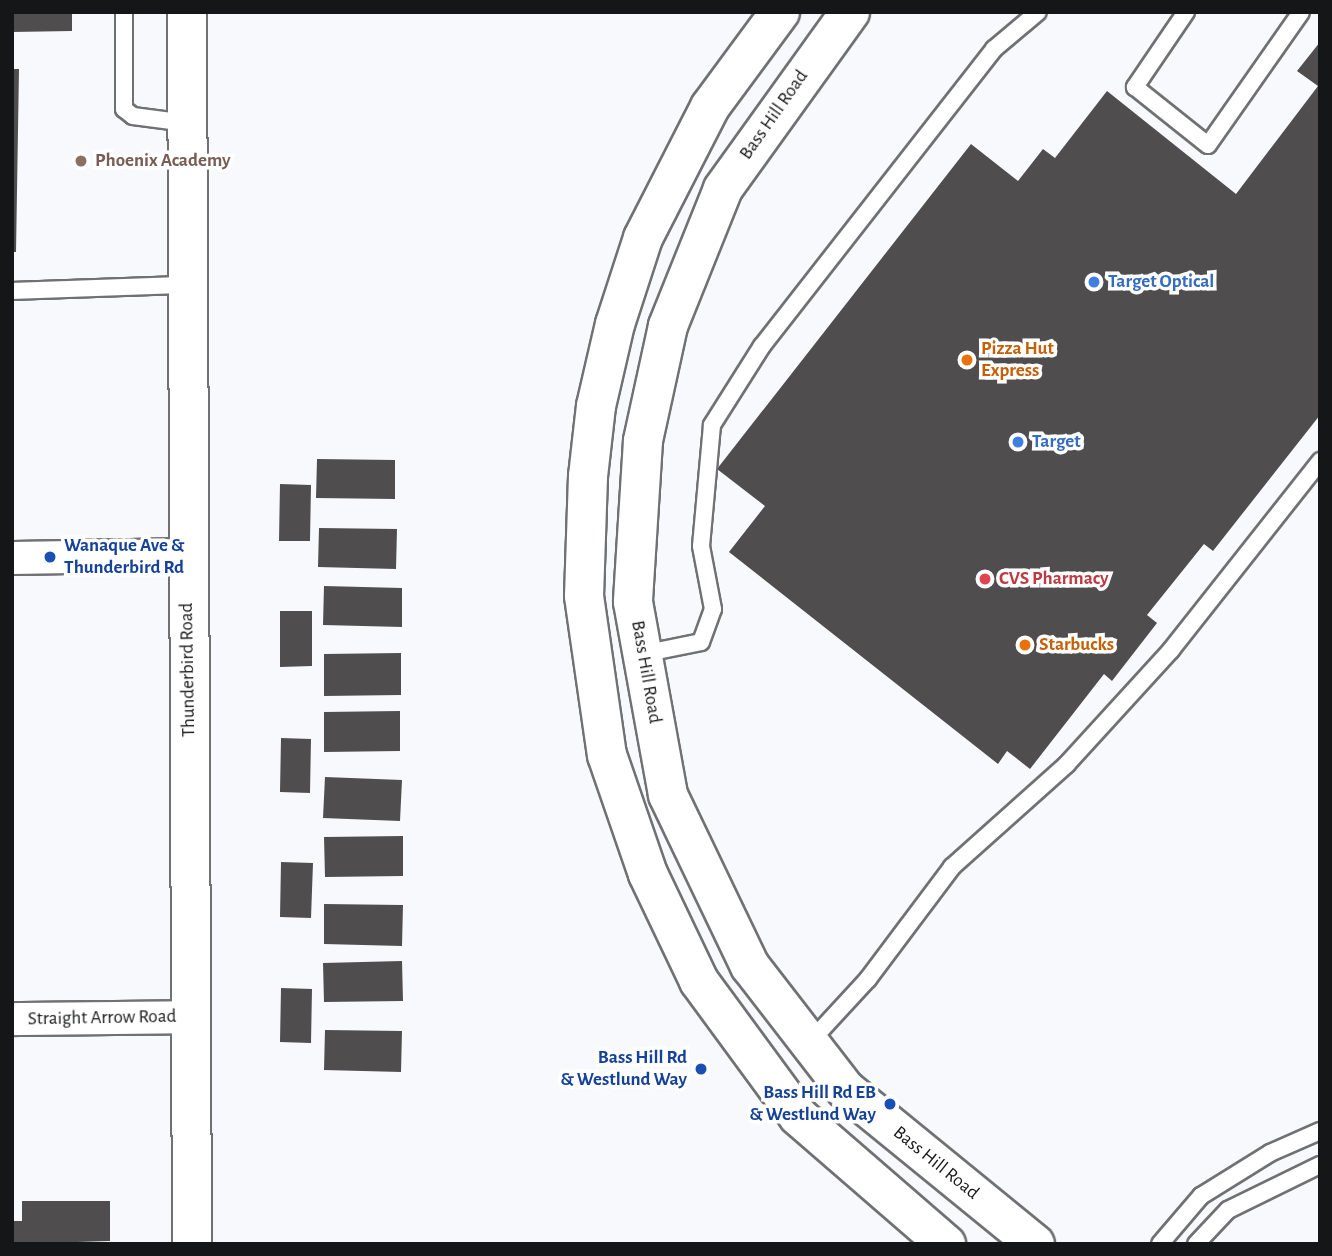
<!DOCTYPE html>
<html>
<head>
<meta charset="utf-8">
<style>
	body { margin:0 }
	#map { position:relative; width:1332px; height:1256px; overflow:hidden; background:#f8f9fd; font-family:"Alegreya Sans",sans-serif }
	div>[style] { position:absolute }
	[style*='--x'] { left:calc(var(--x)*1px); top:calc(var(--y)*1px); width:calc(var(--w)*1px); rotate:calc(var(--a)*1deg) }
	.building>* { inset:0; background:#504d4e }
	.roads { filter:drop-shadow(2px 0 #707173) drop-shadow(-2px 0 #707173) drop-shadow(0 2px #707173) drop-shadow(0 -2px #707173) }
	.service>* { height:16px; margin:-8px; padding:0 8px; transform-origin:8px; border-radius:8px; background:#fff }
	.minor>* { height:32px; margin:-16px; padding:0 16px; transform-origin:16px; border-radius:16px; background:#fff }
	.tertiary>* { height:38px; margin:-19px; padding:0 19px; transform-origin:19px; border-radius:19px; background:#fff }
	.secondary>* { height:38px; margin:-19px; padding:0 19px; transform-origin:19px; border-radius:19px; background:#fff }
	.dots>* { width:19px; height:19px; translate:-50% -50%; box-sizing:border-box; border:4px solid #fff; border-radius:50% }
	span { translate:-50% -50%; white-space:nowrap; text-align:center; line-height:1.15; -webkit-text-stroke:7px #fff; paint-order:stroke }
	.street-label { font-size:19px; color:#151617 }
	.education-label { font-size:19px; color:#785e54; font-weight:700 }
	.left { translate:0 -50%; text-align:left }
	.shop-label { font-size:19px; color:#366cbe; font-weight:700 }
	.food-label { font-size:19px; color:#c56008; font-weight:700 }
	.transit-label { font-size:19px; color:#164399; font-weight:700 }
	.right { translate:-100% -50%; text-align:right }
	.health-label { font-size:19px; color:#be3a42; font-weight:700 }
	.frame { position:absolute; inset:0; border:14px solid #151617; pointer-events:none }
</style>
</head>
<body>
<div id="map">
	<div class="building">
		<i style="clip-path:polygon(12px 12px,72px 12px,72px 31px,12px 32px)"></i>
		<i style="clip-path:polygon(1320px 42px,1320px 415px,1213px 551px,1204px 544px,1147px 615px,1157px 623px,1112px 681px,1104px 674px,1030px 769px,1007px 751px,998px 764px,729px 552px,765px 506px,717px 469px,971px 144px,1018px 181px,1043px 149px,1055px 158px,1107px 91px,1236px 194px,1318px 86px,1297px 71px)"></i>
		<i style="clip-path:polygon(12px 69px,19px 69px,16px 252px,12px 252px)"></i>
		<i style="clip-path:polygon(317px 459px,395px 460px,395px 499px,316px 498px)"></i>
		<i style="clip-path:polygon(280px 484px,311px 485px,310px 541px,279px 541px)"></i>
		<i style="clip-path:polygon(319px 528px,397px 529px,396px 569px,318px 567px)"></i>
		<i style="clip-path:polygon(324px 586px,402px 588px,402px 627px,323px 625px)"></i>
		<i style="clip-path:polygon(280px 611px,312px 611px,312px 666px,280px 667px)"></i>
		<i style="clip-path:polygon(401px 653px,401px 695px,324px 696px,324px 654px)"></i>
		<i style="clip-path:polygon(400px 711px,400px 751px,324px 752px,324px 712px)"></i>
		<i style="clip-path:polygon(281px 738px,311px 739px,310px 793px,280px 792px)"></i>
		<i style="clip-path:polygon(325px 777px,402px 780px,400px 821px,323px 818px)"></i>
		<i style="clip-path:polygon(403px 836px,403px 876px,325px 877px,324px 837px)"></i>
		<i style="clip-path:polygon(281px 862px,313px 863px,311px 918px,280px 917px)"></i>
		<i style="clip-path:polygon(324px 904px,403px 905px,402px 946px,324px 944px)"></i>
		<i style="clip-path:polygon(402px 961px,403px 1001px,324px 1002px,323px 963px)"></i>
		<i style="clip-path:polygon(281px 988px,312px 989px,311px 1043px,280px 1042px)"></i>
		<i style="clip-path:polygon(325px 1030px,402px 1031px,401px 1072px,324px 1070px)"></i>
		<i style="clip-path:polygon(22px 1201px,110px 1201px,110px 1241px,12px 1244px,12px 1221px,22px 1221px)"></i>
	</div>
	<div class="roads">
		<div class="service">
			<i style="--x:124;--y:12;--w:97;--a:90"></i>
			<i style="--x:124;--y:109;--w:11;--a:38"></i>
			<i style="--x:133;--y:116;--w:54;--a:7.4"></i>
			<i style="--x:1186;--y:12;--w:91;--a:124.2"></i>
			<i style="--x:1135;--y:87;--w:93;--a:38.5"></i>
			<i style="--x:1208;--y:145;--w:162;--a:-55"></i>
			<i style="--x:12;--y:291;--w:175;--a:-2"></i>
			<i style="--x:642;--y:654;--w:60;--a:-11.5"></i>
			<i style="--x:701;--y:642;--w:35;--a:-70"></i>
			<i style="--x:713;--y:609;--w:64;--a:-100.8"></i>
			<i style="--x:701;--y:546;--w:121;--a:-84.8"></i>
			<i style="--x:712;--y:425;--w:93;--a:-57.7"></i>
			<i style="--x:762;--y:346;--w:377;--a:-52"></i>
			<i style="--x:994;--y:49;--w:57;--a:-40.1"></i>
			<i style="--x:809;--y:1043;--w:87;--a:-47.3"></i>
			<i style="--x:868;--y:979;--w:140;--a:-53.1"></i>
			<i style="--x:952;--y:867;--w:154;--a:-41.8"></i>
			<i style="--x:1067;--y:764;--w:154;--a:-47.6"></i>
			<i style="--x:1171;--y:650;--w:241;--a:-51.7"></i>
			<i style="--x:1160;--y:1244;--w:63;--a:-49.5"></i>
			<i style="--x:1201;--y:1196;--w:81;--a:-31.9"></i>
			<i style="--x:1270;--y:1153;--w:55;--a:-23.7"></i>
			<i style="--x:1196;--y:1244;--w:47;--a:-46.7"></i>
			<i style="--x:1228;--y:1210;--w:102;--a:-26.1"></i>
		</div>
		<div class="minor">
			<i style="--x:12;--y:558;--w:175;--a:-1"></i>
			<i style="--x:12;--y:1019;--w:180;--a:-0.6"></i>
		</div>
		<div class="tertiary">
			<i style="--x:187;--y:12;--w:1232;--a:89.77"></i>
		</div>
		<div class="secondary">
			<i style="--x:780;--y:12;--w:118;--a:126.4"></i>
			<i style="--x:710;--y:107;--w:147;--a:117.1"></i>
			<i style="--x:643;--y:238;--w:90;--a:108"></i>
			<i style="--x:615;--y:324;--w:84;--a:103"></i>
			<i style="--x:596;--y:406;--w:70;--a:96.5"></i>
			<i style="--x:588;--y:476;--w:120;--a:91.9"></i>
			<i style="--x:584;--y:596;--w:161;--a:81.8"></i>
			<i style="--x:607;--y:755;--w:126;--a:71"></i>
			<i style="--x:648;--y:874;--w:119;--a:64.5"></i>
			<i style="--x:699;--y:981;--w:167;--a:53.7"></i>
			<i style="--x:798;--y:1116;--w:196;--a:40.9"></i>
			<i style="--x:850;--y:12;--w:218;--a:125.7"></i>
			<i style="--x:723;--y:189;--w:148;--a:111.9"></i>
			<i style="--x:668;--y:326;--w:118;--a:102.3"></i>
			<i style="--x:643;--y:441;--w:161;--a:93.6"></i>
			<i style="--x:633;--y:602;--w:196;--a:79.7"></i>
			<i style="--x:668;--y:795;--w:190;--a:64.4"></i>
			<i style="--x:750;--y:966;--w:155;--a:52.3"></i>
			<i style="--x:845;--y:1089;--w:245;--a:39.2"></i>
		</div>
	</div>
	<div class="dots">
		<i style="left:81px;top:161px;background:#8d6e63"></i>
		<i style="left:1094px;top:282px;background:#3f7fe0"></i>
		<i style="left:967px;top:360px;background:#e8710a"></i>
		<i style="left:1018px;top:442px;background:#3f7fe0"></i>
		<i style="left:50px;top:557px;background:#1a4fb4"></i>
		<i style="left:985px;top:579px;background:#e0444e"></i>
		<i style="left:1025px;top:645px;background:#e8710a"></i>
		<i style="left:701px;top:1069px;background:#1a4fb4"></i>
		<i style="left:890px;top:1104px;background:#1a4fb4"></i>
	</div>
	<div class="street-label">
		<span style="left:774px;top:115px;rotate:-55deg">Bass Hill Road</span>
		<span style="left:188px;top:670px;rotate:-91deg">Thunderbird Road</span>
		<span style="left:646px;top:672px;rotate:80deg">Bass Hill Road</span>
		<span style="left:102px;top:1018px;rotate:-1deg">Straight Arrow Road</span>
		<span style="left:936px;top:1163px;rotate:39deg">Bass Hill Road</span>
	</div>
	<div class="education-label">
		<span class="left" style="left:95px;top:161px">Phoenix Academy</span>
	</div>
	<div class="shop-label">
		<span class="left" style="left:1108px;top:282px">Target Optical</span>
		<span class="left" style="left:1032px;top:442px">Target</span>
	</div>
	<div class="food-label">
		<span class="left" style="left:981px;top:360px">Pizza Hut<br>Express</span>
		<span class="left" style="left:1039px;top:645px">Starbucks</span>
	</div>
	<div class="transit-label">
		<span class="left" style="left:64px;top:557px">Wanaque Ave &amp;<br>Thunderbird Rd</span>
		<span class="right" style="left:687px;top:1069px">Bass Hill Rd<br>&amp; Westlund Way</span>
		<span class="right" style="left:876px;top:1104px">Bass Hill Rd EB<br>&amp; Westlund Way</span>
	</div>
	<div class="health-label">
		<span class="left" style="left:999px;top:579px">CVS Pharmacy</span>
	</div>
	<div class="frame"></div>
</div>
</body>
</html>
